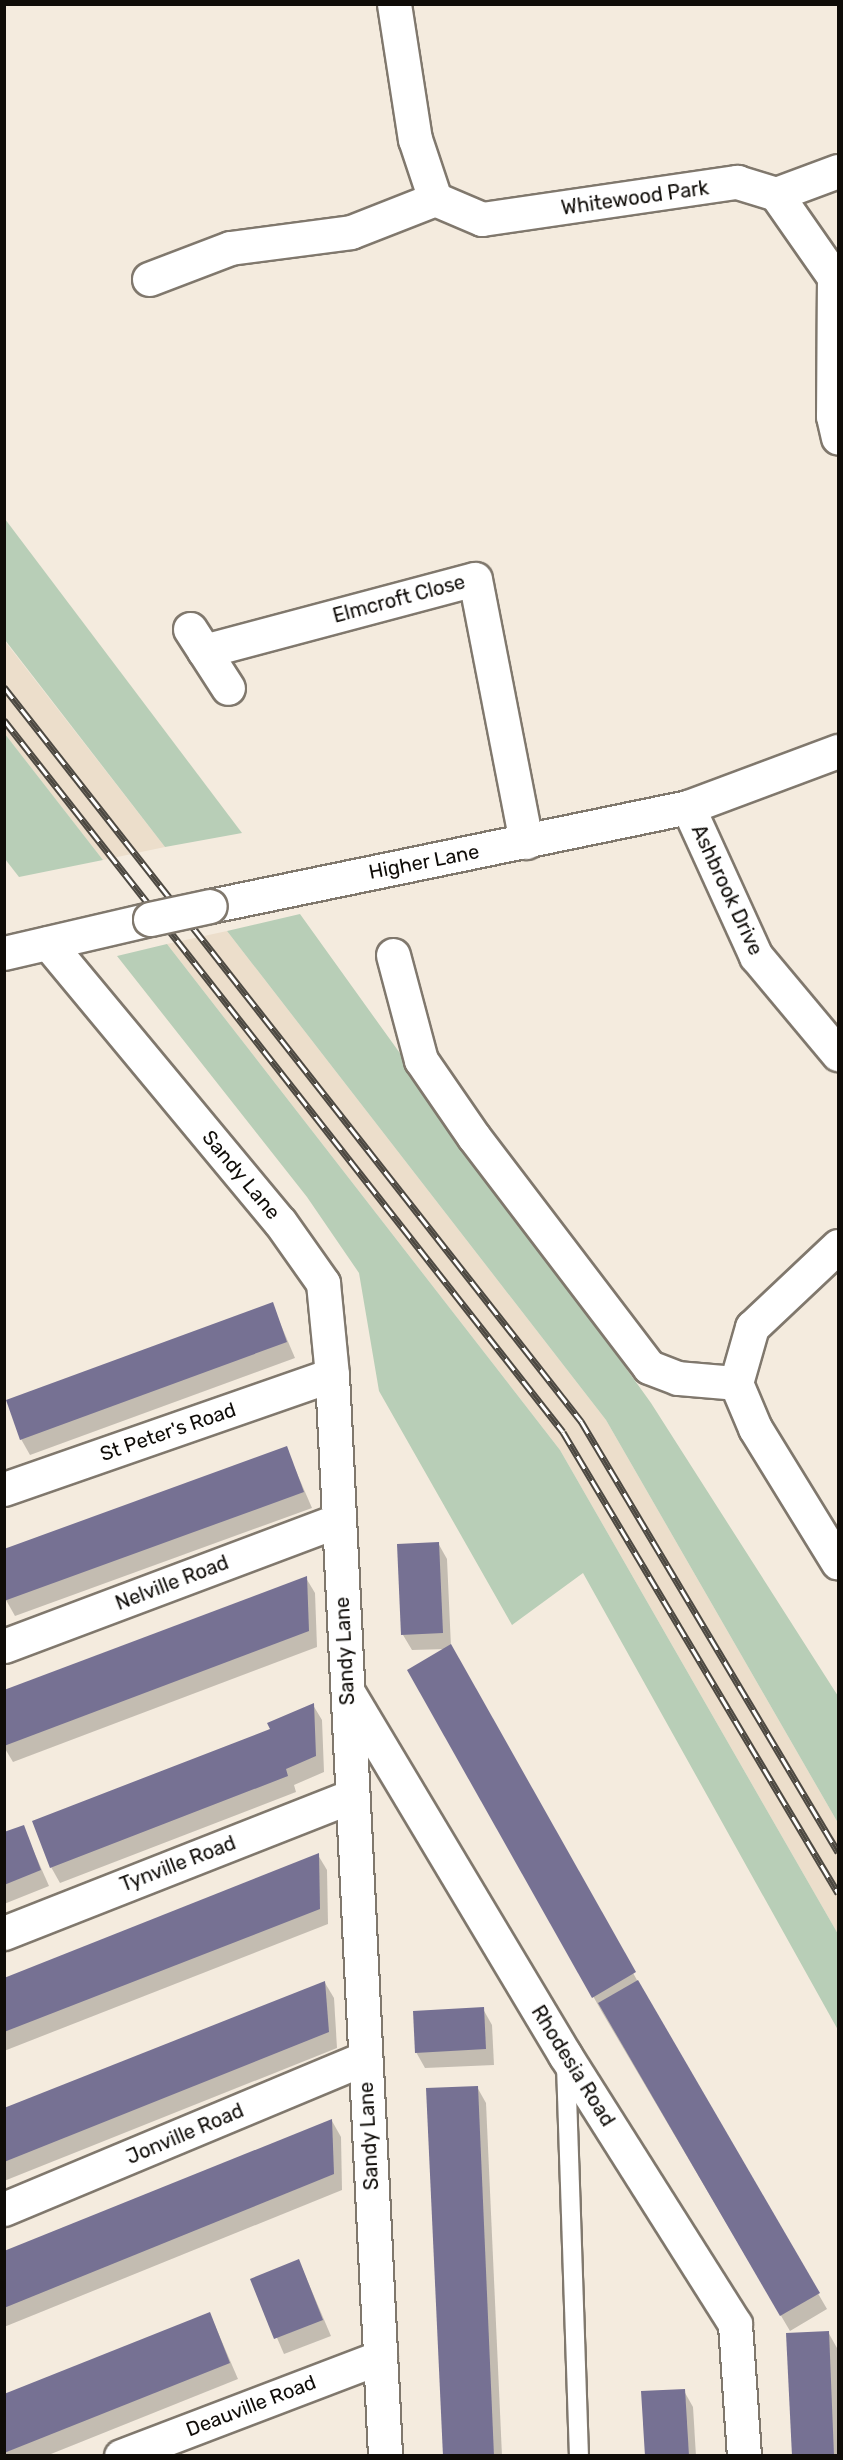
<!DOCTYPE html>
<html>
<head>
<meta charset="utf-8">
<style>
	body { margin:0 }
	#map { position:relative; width:843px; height:2460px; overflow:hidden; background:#f4ebde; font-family:Rubik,sans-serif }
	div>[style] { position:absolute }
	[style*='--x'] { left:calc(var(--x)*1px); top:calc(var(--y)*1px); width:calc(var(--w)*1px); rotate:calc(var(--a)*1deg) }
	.built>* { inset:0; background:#ecdecb }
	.green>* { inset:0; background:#b8ceb7 }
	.shadow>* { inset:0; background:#0003 }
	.building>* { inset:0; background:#767193 }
	.roads { filter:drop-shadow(2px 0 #80786d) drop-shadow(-2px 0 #80786d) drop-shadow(0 2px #80786d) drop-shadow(0 -2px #80786d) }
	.service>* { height:18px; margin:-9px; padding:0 9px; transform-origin:9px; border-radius:9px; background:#fff }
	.minor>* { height:33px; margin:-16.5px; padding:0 16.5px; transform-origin:16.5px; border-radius:16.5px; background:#fff }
	.rail>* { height:7px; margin-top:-3.5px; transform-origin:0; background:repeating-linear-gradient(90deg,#fff 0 14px,#4d4942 0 28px); box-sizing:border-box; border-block:2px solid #4d4942 }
	.bridges { filter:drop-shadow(2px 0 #80786d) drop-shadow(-2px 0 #80786d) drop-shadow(0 2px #80786d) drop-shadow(0 -2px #80786d) }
	.minor-bridge>* { height:33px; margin:-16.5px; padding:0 16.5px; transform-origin:16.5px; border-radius:16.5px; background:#fff }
	span { translate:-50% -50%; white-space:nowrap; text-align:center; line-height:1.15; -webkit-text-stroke:4.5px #fff; paint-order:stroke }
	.street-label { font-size:20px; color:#0f0c08 }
	.frame { position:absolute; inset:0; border:6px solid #0f0c08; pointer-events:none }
</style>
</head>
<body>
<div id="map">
	<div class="built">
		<i style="clip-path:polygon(4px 640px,165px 847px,103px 860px,5px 734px)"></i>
		<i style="clip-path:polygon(227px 931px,606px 1420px,838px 1823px,838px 1934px,560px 1450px,167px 944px)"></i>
	</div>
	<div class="green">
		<i style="clip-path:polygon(5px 519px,242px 833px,165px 847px,5px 640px)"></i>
		<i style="clip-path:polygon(5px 734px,103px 860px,19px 877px,5px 859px)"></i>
		<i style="clip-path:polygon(300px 914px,651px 1403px,838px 1696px,838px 1823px,606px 1420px,227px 931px)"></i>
		<i style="clip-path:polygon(167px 944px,560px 1450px,838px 1934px,838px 2030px,583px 1573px,512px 1625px,379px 1391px,359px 1273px,307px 1197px,117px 956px)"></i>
	</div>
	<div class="shadow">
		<i style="clip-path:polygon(272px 1304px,295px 1358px,30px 1455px,21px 1439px)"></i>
		<i style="clip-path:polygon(286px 1448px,312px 1508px,15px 1616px,6px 1600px)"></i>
		<i style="clip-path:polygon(438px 1543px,447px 1559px,451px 1647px,642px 1989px,827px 2309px,790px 2331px,602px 2012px,409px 1670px,447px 1649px,412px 1650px,403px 1635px)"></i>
		<i style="clip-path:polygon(306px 1578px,315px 1593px,317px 1647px,13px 1762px,4px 1747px,4px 1692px)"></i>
		<i style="clip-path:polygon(313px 1705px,322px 1720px,324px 1772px,294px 1785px,296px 1792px,60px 1883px,51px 1867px)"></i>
		<i style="clip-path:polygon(23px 1827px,49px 1886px,4px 1904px,4px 1834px)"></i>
		<i style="clip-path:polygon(318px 1855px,327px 1870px,328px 1924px,4px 2051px,4px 1979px)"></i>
		<i style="clip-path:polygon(325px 1983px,334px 1998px,337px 2048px,4px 2181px,4px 2110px)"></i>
		<i style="clip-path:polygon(483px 2009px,492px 2025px,494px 2065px,425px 2068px,416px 2052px)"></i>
		<i style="clip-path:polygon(477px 2087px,486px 2103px,502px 2456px,445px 2456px)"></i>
		<i style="clip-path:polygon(332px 2121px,341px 2137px,342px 2190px,4px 2327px,4px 2253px)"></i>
		<i style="clip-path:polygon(299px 2261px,331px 2336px,284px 2354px,252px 2280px)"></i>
		<i style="clip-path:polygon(210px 2314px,238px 2379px,46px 2456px,4px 2456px,4px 2396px)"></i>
		<i style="clip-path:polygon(828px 2332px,837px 2348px,838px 2456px,793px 2456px)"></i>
		<i style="clip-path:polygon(684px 2391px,693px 2407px,696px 2456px,646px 2456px)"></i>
	</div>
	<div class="building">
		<i style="clip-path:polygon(273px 1302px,287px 1342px,20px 1440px,6px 1400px)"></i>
		<i style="clip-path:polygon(287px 1446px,304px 1492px,4px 1601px,4px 1549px)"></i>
		<i style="clip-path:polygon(439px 1542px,443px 1633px,401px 1635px,397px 1544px)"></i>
		<i style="clip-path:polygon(307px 1576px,309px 1631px,4px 1746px,4px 1690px)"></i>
		<i style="clip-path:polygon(451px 1644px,636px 1972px,592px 1998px,407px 1670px)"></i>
		<i style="clip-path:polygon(314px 1703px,316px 1756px,286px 1769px,288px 1776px,50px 1868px,32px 1821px,270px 1729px,267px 1723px)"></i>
		<i style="clip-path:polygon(24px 1825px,41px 1870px,4px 1885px,4px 1832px)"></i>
		<i style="clip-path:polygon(319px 1853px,320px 1909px,4px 2032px,4px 1978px)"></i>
		<i style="clip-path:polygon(638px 1980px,820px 2293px,780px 2316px,598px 2003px)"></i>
		<i style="clip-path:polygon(325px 1981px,329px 2032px,4px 2162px,4px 2108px)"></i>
		<i style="clip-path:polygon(484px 2007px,486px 2049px,415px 2053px,413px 2011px)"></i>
		<i style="clip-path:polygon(478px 2086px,494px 2456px,443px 2456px,426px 2088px)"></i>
		<i style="clip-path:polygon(332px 2119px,334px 2174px,4px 2308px,4px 2251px)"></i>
		<i style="clip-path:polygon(299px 2259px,323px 2320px,274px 2339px,250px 2279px)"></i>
		<i style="clip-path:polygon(210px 2312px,230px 2363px,4px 2453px,4px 2394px)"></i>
		<i style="clip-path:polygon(829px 2331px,834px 2456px,792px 2456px,786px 2333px)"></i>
		<i style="clip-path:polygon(685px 2389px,689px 2456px,645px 2456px,641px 2391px)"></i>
	</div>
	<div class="roads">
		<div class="service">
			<i style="--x:566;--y:2065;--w:391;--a:88.1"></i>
		</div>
		<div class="minor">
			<i style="--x:394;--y:4;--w:137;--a:81.2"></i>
			<i style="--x:415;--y:139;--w:63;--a:71.6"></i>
			<i style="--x:435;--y:199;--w:51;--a:23.1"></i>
			<i style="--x:482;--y:219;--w:258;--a:-8.3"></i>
			<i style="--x:737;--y:182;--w:41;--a:17.1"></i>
			<i style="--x:776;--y:194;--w:101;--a:55.1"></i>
			<i style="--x:834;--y:277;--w:139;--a:90.4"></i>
			<i style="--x:833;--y:416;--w:22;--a:77"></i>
			<i style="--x:776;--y:194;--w:66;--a:-20.4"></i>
			<i style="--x:149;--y:279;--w:87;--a:-20.9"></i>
			<i style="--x:230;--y:248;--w:122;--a:-7.5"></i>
			<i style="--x:351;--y:232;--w:90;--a:-21.4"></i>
			<i style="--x:190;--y:629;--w:70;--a:57.2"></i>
			<i style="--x:204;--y:651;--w:280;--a:-14.9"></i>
			<i style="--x:475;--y:579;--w:268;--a:79"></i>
			<i style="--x:688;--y:807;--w:164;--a:65.5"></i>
			<i style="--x:756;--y:956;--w:128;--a:50.1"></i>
			<i style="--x:210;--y:906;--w:488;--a:-11.7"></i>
			<i style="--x:688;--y:807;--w:160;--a:-20.5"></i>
			<i style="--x:48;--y:943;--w:363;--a:50.3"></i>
			<i style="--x:280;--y:1222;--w:75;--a:54.8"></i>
			<i style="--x:323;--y:1283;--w:92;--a:84.4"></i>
			<i style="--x:332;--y:1375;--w:1082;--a:87.19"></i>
			<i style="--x:4;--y:953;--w:150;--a:-13.1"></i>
			<i style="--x:393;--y:955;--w:109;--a:75.1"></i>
			<i style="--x:421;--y:1060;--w:93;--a:55.5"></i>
			<i style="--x:474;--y:1137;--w:289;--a:52.7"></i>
			<i style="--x:649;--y:1367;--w:31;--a:21"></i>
			<i style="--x:678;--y:1378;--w:58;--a:4.9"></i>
			<i style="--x:838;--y:1246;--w:118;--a:136.7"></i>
			<i style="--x:752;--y:1327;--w:58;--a:105.9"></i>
			<i style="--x:736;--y:1383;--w:49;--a:67.1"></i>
			<i style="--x:755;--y:1428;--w:158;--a:58.4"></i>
			<i style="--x:4;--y:1489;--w:347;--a:-19.2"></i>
			<i style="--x:4;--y:1646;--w:358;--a:-20.6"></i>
			<i style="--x:349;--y:1694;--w:421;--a:59.1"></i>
			<i style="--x:565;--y:2055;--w:318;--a:57.7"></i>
			<i style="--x:735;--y:2324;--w:132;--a:86.1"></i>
			<i style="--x:4;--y:1933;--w:374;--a:-21.5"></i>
			<i style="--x:4;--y:2209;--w:391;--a:-22.7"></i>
			<i style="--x:121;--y:2456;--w:277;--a:-20.9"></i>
		</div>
	</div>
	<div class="rail">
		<i style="--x:4;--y:687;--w:934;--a:51.83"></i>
		<i style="--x:581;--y:1421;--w:502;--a:59.19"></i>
		<i style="--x:4;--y:720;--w:905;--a:51.86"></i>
		<i style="--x:563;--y:1432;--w:537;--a:59.18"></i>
	</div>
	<div class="bridges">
		<div class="minor-bridge">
			<i style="--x:150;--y:919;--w:61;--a:-12.2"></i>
		</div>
	</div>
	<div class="street-label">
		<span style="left:635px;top:198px;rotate:-8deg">Whitewood Park</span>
		<span style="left:399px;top:599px;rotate:-15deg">Elmcroft Close</span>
		<span style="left:424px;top:862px;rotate:-11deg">Higher Lane</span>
		<span style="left:727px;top:890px;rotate:65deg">Ashbrook Drive</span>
		<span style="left:241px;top:1175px;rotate:50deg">Sandy Lane</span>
		<span style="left:168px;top:1432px;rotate:-19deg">St Peter's Road</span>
		<span style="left:172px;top:1583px;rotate:-21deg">Nelville Road</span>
		<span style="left:345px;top:1651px;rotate:-93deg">Sandy Lane</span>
		<span style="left:178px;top:1864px;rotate:-21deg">Tynville Road</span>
		<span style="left:573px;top:2066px;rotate:58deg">Rhodesia Road</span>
		<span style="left:185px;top:2134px;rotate:-23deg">Jonville Road</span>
		<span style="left:369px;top:2136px;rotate:-93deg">Sandy Lane</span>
		<span style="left:251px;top:2406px;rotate:-21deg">Deauville Road</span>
	</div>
	<div class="frame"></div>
</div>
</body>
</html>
